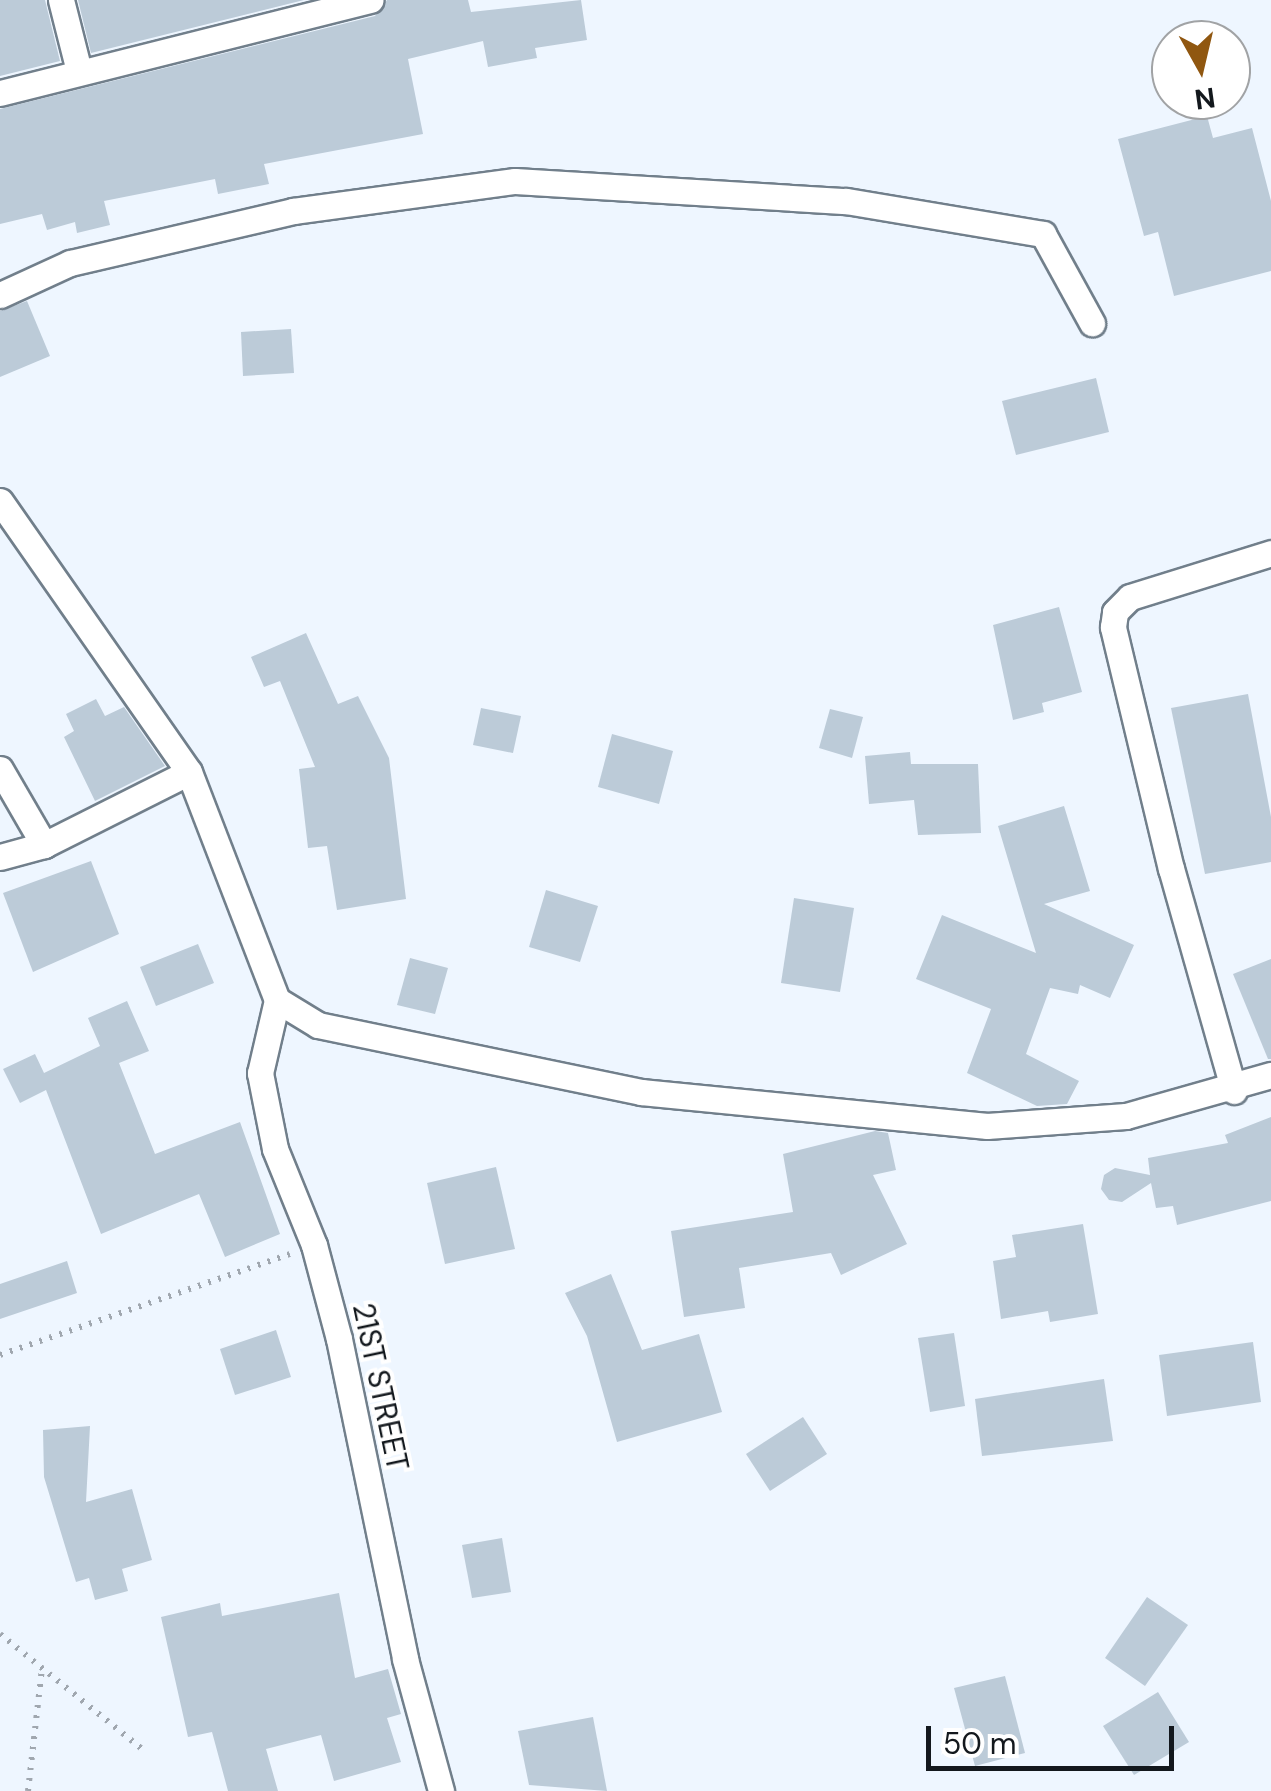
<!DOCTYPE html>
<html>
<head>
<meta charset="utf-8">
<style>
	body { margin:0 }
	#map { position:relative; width:1271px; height:1791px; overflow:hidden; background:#eef6ff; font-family:"DM Sans",sans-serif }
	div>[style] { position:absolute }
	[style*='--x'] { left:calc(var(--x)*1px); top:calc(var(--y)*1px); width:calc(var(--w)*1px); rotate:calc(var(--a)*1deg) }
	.building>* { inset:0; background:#bccbd8 }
	.path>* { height:6px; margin-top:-3px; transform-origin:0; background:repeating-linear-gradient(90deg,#a0a7af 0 2.5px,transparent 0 10.5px) }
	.roads { filter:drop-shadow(2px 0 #717f8b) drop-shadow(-2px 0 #717f8b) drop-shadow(0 2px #717f8b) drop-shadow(0 -2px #717f8b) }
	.street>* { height:25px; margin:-12.5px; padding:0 12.5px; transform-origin:12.5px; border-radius:12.5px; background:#fff }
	span { translate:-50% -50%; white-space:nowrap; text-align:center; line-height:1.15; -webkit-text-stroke:8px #fff; paint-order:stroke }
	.street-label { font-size:30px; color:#13181d }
	.north { position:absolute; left:1151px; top:20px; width:100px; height:100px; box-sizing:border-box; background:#fff; border:2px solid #a1a3a5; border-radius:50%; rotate:172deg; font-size:28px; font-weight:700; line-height:40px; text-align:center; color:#13181d }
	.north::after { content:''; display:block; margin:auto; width:35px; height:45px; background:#905710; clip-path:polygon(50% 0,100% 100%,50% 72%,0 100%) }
	.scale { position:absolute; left:926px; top:1726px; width:248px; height:45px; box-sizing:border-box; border:5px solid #13181d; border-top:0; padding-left:12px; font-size:30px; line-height:35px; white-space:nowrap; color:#13181d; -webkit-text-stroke:8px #fff; paint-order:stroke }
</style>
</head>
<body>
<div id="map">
	<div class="building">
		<i style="clip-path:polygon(0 0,45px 0,60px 61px,0 76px)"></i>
		<i style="clip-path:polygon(78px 0,304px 0,91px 53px)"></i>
		<i style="clip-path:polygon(387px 0,468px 0,471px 12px,581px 0,587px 40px,535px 48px,537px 58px,488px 67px,483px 41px,408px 59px,423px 134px,264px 164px,269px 184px,218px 194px,215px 179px,104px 201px,110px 225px,77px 233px,75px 222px,47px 230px,42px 214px,0 224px,0 109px,375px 16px)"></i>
		<i style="clip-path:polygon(1207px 116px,1213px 138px,1252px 128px,1271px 201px,1271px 271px,1174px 296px,1158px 232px,1144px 236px,1118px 139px)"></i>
		<i style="clip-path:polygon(27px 301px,50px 356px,0 377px,0 311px)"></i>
		<i style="clip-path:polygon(291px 329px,294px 373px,243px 376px,241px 332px)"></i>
		<i style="clip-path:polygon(1096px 378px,1109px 432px,1016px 455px,1002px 401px)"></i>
		<i style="clip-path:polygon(1059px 607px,1082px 692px,1042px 703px,1044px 712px,1013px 720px,993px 625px)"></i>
		<i style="clip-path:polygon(306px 633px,338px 704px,358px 696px,389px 758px,406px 899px,337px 910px,327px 846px,308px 848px,299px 769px,315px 767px,280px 681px,264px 687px,251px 657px)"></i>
		<i style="clip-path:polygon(1248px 694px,1271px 817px,1271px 862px,1205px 874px,1171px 708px)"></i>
		<i style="clip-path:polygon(96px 699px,105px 716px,124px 707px,165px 766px,95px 801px,64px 737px,74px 731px,66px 714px)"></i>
		<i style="clip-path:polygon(481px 708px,521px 716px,513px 753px,473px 745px)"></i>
		<i style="clip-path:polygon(830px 709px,863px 717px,852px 758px,819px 748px)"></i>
		<i style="clip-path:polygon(612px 734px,673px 751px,659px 804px,598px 787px)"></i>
		<i style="clip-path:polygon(910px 752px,911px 764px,978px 764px,981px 833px,918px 835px,914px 800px,869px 804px,865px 756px)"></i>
		<i style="clip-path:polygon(1064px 806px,1090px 891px,1044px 904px,1134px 945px,1110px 998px,1080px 985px,1078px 994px,1050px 988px,1026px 1054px,1079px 1081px,1067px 1104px,1037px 1106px,967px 1073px,991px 1009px,916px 979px,942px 915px,1036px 953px,998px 826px)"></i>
		<i style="clip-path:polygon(91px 861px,119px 934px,33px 972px,3px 893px)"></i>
		<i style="clip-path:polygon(546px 890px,598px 906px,580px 962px,529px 947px)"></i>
		<i style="clip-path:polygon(794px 898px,854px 908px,840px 992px,781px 983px)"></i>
		<i style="clip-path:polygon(198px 944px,214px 983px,156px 1006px,140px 967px)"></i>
		<i style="clip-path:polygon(410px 958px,448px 968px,435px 1014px,397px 1005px)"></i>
		<i style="clip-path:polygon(1271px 959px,1271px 1059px,1268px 1059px,1233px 974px)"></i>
		<i style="clip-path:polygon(127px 1001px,149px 1051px,119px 1063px,155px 1154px,240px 1122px,280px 1234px,225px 1257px,199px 1194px,101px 1234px,46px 1090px,20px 1103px,3px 1069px,35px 1054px,44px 1073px,100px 1046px,88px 1018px)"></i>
		<i style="clip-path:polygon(1271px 1117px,1271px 1201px,1177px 1225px,1173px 1206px,1156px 1208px,1151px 1183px,1122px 1202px,1109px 1200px,1101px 1189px,1104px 1175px,1115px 1168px,1150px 1175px,1148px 1158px,1228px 1143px,1225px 1135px)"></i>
		<i style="clip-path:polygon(875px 1131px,888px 1133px,896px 1170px,873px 1175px,907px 1244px,841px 1275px,831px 1253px,739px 1268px,745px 1308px,684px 1317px,671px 1231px,793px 1212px,783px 1154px)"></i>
		<i style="clip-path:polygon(496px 1167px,515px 1249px,445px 1264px,427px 1183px)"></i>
		<i style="clip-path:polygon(1083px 1224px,1098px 1314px,1050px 1322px,1048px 1311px,1001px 1319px,993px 1261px,1016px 1257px,1012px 1235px)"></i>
		<i style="clip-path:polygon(67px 1261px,77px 1293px,0 1319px,0 1284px)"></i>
		<i style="clip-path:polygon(611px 1274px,642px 1350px,699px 1334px,722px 1412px,617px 1442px,587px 1336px,565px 1293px)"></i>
		<i style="clip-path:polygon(276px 1330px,291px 1377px,235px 1395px,220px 1349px)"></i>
		<i style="clip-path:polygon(954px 1333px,965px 1406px,930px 1412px,918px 1338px)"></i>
		<i style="clip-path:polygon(1253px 1342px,1261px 1402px,1167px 1416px,1159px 1355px)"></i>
		<i style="clip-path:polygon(1104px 1379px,1113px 1441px,982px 1456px,975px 1399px)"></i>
		<i style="clip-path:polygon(803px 1417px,827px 1454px,770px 1491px,746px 1454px)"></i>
		<i style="clip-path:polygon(90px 1426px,86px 1502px,132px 1489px,152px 1560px,122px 1569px,128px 1591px,95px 1600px,89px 1578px,76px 1582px,44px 1477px,43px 1430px)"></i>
		<i style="clip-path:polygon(502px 1538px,511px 1592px,472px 1598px,462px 1545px)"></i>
		<i style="clip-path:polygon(339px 1593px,355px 1678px,388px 1669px,401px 1714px,387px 1718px,401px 1762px,334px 1781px,321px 1735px,266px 1749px,278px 1791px,228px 1791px,212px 1732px,188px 1737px,161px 1617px,220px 1603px,222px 1616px)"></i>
		<i style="clip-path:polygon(1147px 1597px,1188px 1625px,1145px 1686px,1105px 1658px)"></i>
		<i style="clip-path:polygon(1005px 1676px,1025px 1753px,975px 1766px,954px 1688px)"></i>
		<i style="clip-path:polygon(1158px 1692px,1189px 1742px,1134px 1775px,1103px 1726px)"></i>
		<i style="clip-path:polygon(593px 1717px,607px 1791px,529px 1785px,518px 1731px)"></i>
	</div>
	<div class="path">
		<i style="--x:0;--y:1355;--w:307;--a:-19.2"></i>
		<i style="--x:0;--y:1634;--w:183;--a:39"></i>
		<i style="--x:28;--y:1791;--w:124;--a:-83.5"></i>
	</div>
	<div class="roads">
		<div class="street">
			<i style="--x:61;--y:0;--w:73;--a:75.8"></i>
			<i style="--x:0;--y:93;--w:382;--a:-14.1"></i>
			<i style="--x:0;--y:295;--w:77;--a:-24.6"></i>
			<i style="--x:70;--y:263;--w:229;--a:-13.1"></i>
			<i style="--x:293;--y:211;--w:224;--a:-7.7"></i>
			<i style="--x:515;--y:181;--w:332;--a:3.5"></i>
			<i style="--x:846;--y:201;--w:200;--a:9.5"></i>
			<i style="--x:1043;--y:234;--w:102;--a:61.2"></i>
			<i style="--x:0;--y:501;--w:330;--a:55.1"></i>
			<i style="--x:189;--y:772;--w:244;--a:68.9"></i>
			<i style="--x:277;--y:1000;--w:48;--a:31.4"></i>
			<i style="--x:318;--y:1025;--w:330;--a:11.7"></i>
			<i style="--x:641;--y:1092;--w:348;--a:5.6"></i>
			<i style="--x:987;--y:1126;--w:139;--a:-4.1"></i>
			<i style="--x:1126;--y:1116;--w:151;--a:-15.8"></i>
			<i style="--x:0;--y:769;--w:88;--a:59.9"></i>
			<i style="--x:0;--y:857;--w:46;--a:-15.3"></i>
			<i style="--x:44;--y:845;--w:162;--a:-26.7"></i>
			<i style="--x:277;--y:1000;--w:75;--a:103.1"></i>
			<i style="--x:260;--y:1073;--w:77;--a:78.8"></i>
			<i style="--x:275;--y:1149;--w:104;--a:67.9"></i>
			<i style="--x:314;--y:1245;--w:97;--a:75.1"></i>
			<i style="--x:339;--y:1339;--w:327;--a:78.3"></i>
			<i style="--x:405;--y:1659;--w:137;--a:74.7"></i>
			<i style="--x:1234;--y:1091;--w:231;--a:-105.8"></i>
			<i style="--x:1171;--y:869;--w:249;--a:-103.5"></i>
			<i style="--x:1113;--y:627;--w:15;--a:-82"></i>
			<i style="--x:1115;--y:612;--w:21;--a:-45"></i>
			<i style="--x:1130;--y:597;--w:148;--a:-17.3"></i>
		</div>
	</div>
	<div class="street-label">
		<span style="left:380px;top:1387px;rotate:78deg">21ST STREET</span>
	</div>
	<div class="north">N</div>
	<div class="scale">50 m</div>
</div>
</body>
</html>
